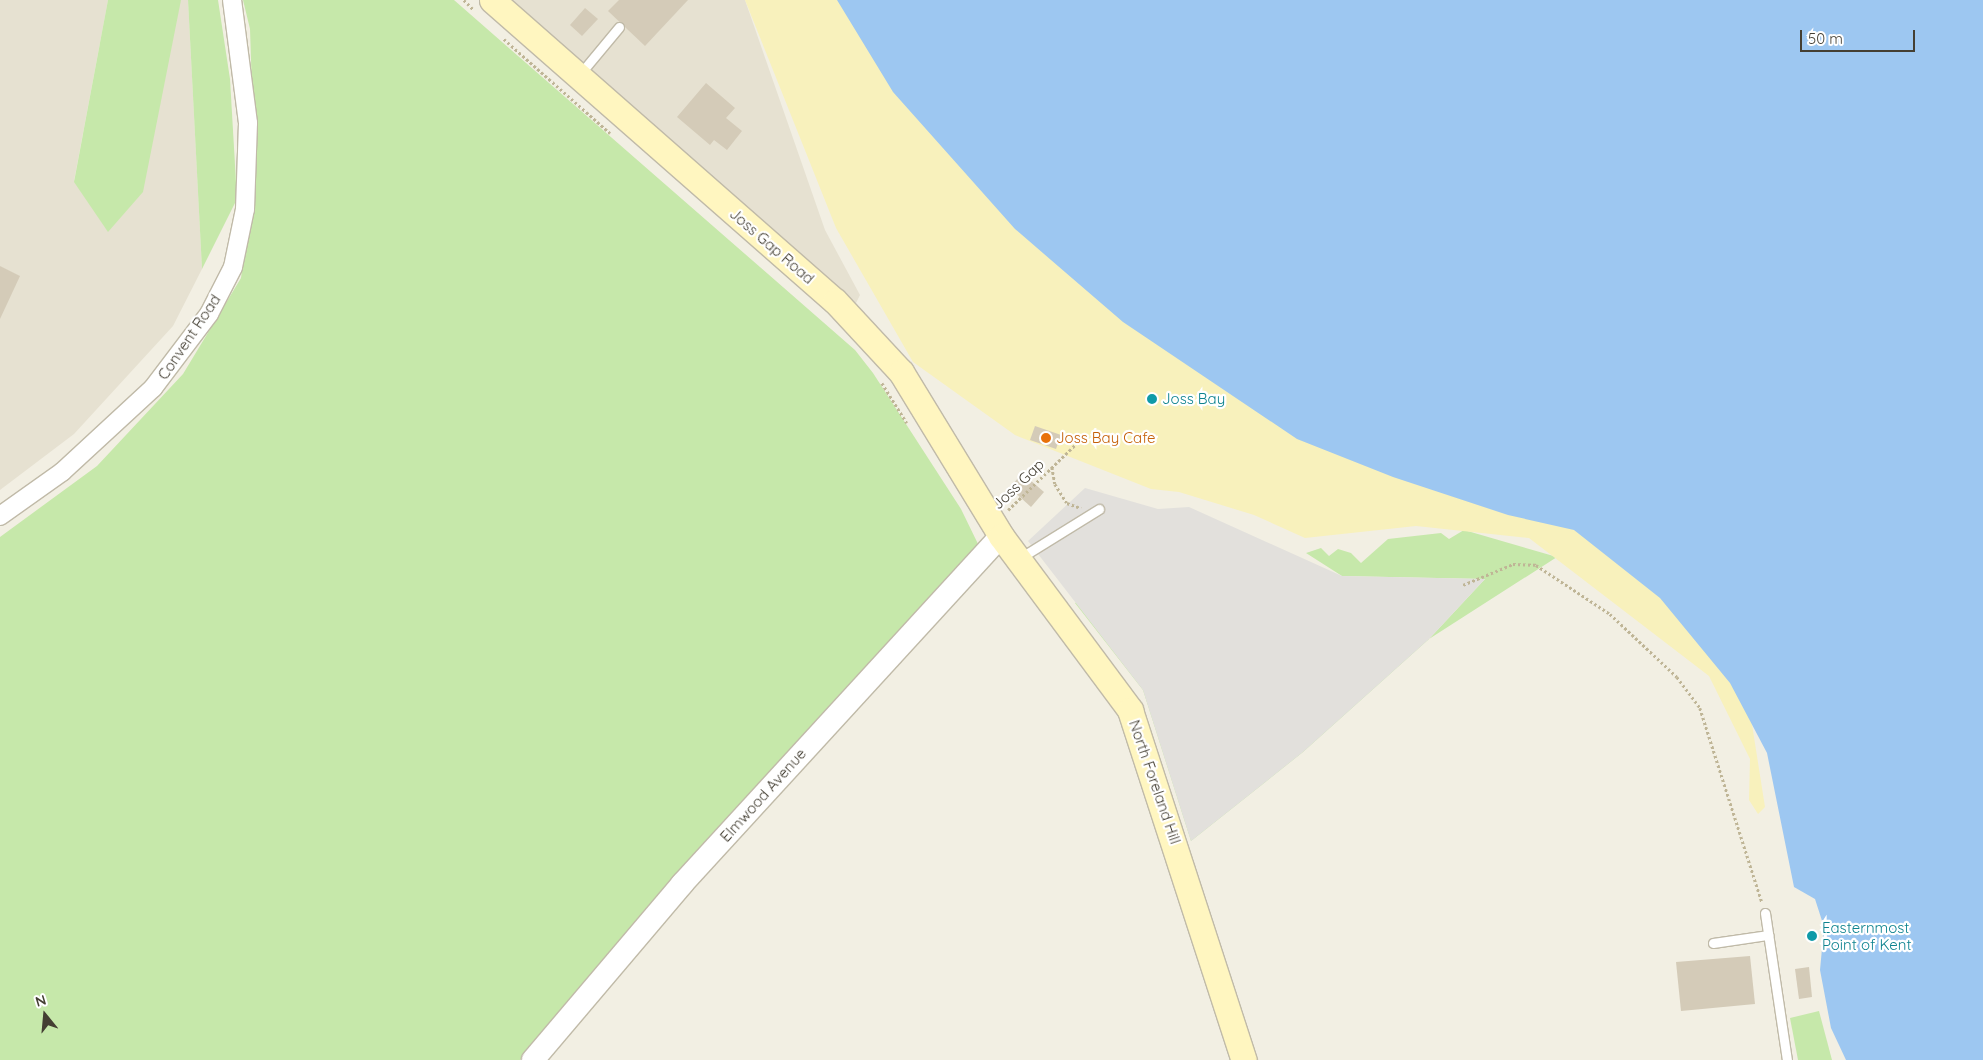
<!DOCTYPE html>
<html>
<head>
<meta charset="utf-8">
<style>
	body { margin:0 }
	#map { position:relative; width:1983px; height:1060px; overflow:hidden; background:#f2efe3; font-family:Quicksand,sans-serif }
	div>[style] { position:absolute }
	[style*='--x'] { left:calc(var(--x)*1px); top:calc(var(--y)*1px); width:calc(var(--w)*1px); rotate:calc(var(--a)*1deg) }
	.residential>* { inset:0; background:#e6e1d1 }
	.green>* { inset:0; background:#c6e8aa }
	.sand>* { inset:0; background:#f8f1bc }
	.parking>* { inset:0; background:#e2e0dc }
	.water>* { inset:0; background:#9dc7f1 }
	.building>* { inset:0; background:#d4cbb8 }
	.path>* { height:2.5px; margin-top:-1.25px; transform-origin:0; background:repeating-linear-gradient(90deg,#bfb596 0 2.5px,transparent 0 5px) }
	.roads { filter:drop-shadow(1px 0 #c0baa8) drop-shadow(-1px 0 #c0baa8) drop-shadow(0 1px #c0baa8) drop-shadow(0 -1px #c0baa8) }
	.service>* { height:9px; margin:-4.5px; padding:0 4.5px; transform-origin:4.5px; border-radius:4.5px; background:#fff }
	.minor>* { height:18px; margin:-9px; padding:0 9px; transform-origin:9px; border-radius:9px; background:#fff }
	.tertiary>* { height:22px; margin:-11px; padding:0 11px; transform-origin:11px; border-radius:11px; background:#fff }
	.secondary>* { height:25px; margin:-12.5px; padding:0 12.5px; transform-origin:12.5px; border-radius:12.5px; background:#fff6c0 }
	.dots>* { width:14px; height:14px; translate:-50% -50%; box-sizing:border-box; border:2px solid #fff; border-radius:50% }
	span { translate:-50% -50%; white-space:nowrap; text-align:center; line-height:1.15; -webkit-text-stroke:4.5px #fff; paint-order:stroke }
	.street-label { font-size:15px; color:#443f33 }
	.culture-label { font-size:15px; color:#0d838f }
	.left { translate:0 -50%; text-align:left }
	.food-label { font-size:15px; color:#c56008 }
	.north { position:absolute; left:20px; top:990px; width:50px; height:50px; -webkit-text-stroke:4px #fff; paint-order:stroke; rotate:343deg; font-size:14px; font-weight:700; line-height:20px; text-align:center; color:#443f33 }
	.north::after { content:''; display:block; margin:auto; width:18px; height:22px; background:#443f33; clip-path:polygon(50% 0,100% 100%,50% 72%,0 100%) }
	.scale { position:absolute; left:1800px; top:30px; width:115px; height:22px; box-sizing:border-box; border:2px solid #443f33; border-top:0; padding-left:6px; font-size:15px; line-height:18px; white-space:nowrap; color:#443f33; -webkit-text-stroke:4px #fff; paint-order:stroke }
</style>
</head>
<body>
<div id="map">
	<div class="residential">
		<i style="clip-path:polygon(0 0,108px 0,74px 181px,181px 0,188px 0,202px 269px,173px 326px,74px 434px,0 490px)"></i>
		<i style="clip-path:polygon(511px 0,745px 0,825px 230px,860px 295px,855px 305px)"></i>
	</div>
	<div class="green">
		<i style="clip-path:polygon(108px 0,181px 0,143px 192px,108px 232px,74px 182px)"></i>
		<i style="clip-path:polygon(188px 0,218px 0,230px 79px,237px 199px,202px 269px)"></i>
		<i style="clip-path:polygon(243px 0,454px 0,855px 350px,873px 373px,961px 509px,979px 546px,640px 917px,520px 1060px,0 1060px,0 537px,97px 466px,183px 374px,241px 278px,250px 208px,253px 122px,250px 29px)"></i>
		<i style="clip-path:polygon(1464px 530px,1557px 557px,1429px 639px,1303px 752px,1191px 841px,1143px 690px,1075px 603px,1174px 542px,1429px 639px,1485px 579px,1342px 576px,1306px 553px,1321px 548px,1329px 556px,1338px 549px,1351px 553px,1361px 563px,1388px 539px,1441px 533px,1449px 539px)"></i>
		<i style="clip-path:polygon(1819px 1011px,1832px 1060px,1798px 1060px,1790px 1018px)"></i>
	</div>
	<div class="sand">
		<i style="clip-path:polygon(745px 0,880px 0,1596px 533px,1699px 625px,1751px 718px,1765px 807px,1758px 814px,1749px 800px,1750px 759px,1709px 676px,1529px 538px,1416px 526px,1305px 538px,1254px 515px,1179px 492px,1151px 489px,1015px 435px,913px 362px,836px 228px)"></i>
	</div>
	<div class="parking">
		<i style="clip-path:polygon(1085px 488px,1158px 509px,1189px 507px,1342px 576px,1485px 579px,1429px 639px,1303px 752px,1191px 841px,1143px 690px,1028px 541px)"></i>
	</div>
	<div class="water">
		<i style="clip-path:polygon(837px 0,1983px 0,1983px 1060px,1846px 1060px,1831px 1028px,1820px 970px,1824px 927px,1815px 899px,1794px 887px,1767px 753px,1730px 683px,1660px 598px,1574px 530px,1508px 515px,1393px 477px,1297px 439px,1123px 322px,1015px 229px,893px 92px)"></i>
	</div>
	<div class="building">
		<i style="clip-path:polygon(619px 0,688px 0,645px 46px,608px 11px)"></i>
		<i style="clip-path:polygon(585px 8px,598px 19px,582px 36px,570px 25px)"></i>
		<i style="clip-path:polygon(706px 83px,735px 108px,726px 118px,742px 131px,727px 150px,714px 140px,710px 145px,677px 117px)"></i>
		<i style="clip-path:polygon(0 266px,20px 276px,0 319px)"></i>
		<i style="clip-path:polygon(1035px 426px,1061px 435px,1056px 449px,1030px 440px)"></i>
		<i style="clip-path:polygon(1022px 473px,1044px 492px,1031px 507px,1010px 488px)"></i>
		<i style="clip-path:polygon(1750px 956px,1755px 1004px,1681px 1011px,1676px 962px)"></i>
		<i style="clip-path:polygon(1809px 967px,1812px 997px,1799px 999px,1795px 969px)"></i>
	</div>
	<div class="path">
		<i style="--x:464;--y:0;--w:13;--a:45"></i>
		<i style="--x:504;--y:39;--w:142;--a:41.6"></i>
		<i style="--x:882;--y:383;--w:47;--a:58"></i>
		<i style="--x:1052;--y:467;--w:17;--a:80"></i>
		<i style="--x:1055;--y:484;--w:22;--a:58"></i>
		<i style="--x:1067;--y:503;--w:15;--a:20"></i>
		<i style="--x:1008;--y:510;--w:100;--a:-44.2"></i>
		<i style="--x:1463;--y:585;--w:54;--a:-22.8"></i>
		<i style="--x:1513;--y:564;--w:23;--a:2"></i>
		<i style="--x:1536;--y:565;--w:89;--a:33.5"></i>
		<i style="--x:1610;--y:614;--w:92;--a:43.2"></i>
		<i style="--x:1677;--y:677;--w:39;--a:53"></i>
		<i style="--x:1700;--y:708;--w:204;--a:72.3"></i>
	</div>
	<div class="roads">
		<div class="service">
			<i style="--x:580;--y:74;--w:61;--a:-50.3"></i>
			<i style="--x:1020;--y:558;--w:93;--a:-31.8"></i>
			<i style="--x:1765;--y:913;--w:149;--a:81.5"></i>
			<i style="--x:1713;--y:943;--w:56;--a:-8.3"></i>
		</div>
		<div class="minor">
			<i style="--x:0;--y:516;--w:76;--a:-35.4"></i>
			<i style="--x:62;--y:472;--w:124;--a:-42.7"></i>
			<i style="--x:153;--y:388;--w:93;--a:-52.9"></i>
			<i style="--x:209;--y:314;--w:53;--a:-62.9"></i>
			<i style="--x:233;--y:267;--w:59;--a:-78.3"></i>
			<i style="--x:245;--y:209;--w:86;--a:-88"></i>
			<i style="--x:248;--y:123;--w:124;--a:-97.4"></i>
		</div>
		<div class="tertiary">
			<i style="--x:533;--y:1060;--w:231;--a:-49.7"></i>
			<i style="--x:682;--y:884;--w:472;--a:-47.5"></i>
		</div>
		<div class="secondary">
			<i style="--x:492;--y:0;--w:456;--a:41.3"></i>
			<i style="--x:835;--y:301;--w:97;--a:47.1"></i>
			<i style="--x:901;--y:372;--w:192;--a:58.6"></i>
			<i style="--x:1001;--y:536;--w:217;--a:53.4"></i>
			<i style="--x:1130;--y:710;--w:368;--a:72"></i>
		</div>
	</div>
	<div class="dots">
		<i style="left:1152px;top:399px;background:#0f9aa8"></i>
		<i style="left:1046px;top:438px;background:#e8710a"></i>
		<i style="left:1812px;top:936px;background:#0f9aa8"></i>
	</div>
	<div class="street-label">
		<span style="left:772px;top:246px;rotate:41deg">Joss Gap Road</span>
		<span style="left:189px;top:337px;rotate:-56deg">Convent Road</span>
		<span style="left:1018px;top:484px;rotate:-44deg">Joss Gap</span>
		<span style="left:1155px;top:782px;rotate:71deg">North Foreland Hill</span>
		<span style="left:763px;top:795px;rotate:-48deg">Elmwood Avenue</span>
	</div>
	<div class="culture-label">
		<span class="left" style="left:1162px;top:399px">Joss Bay</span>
		<span class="left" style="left:1822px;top:936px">Easternmost<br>Point of Kent</span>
	</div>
	<div class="food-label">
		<span class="left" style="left:1056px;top:438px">Joss Bay Cafe</span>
	</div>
	<div class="north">N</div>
	<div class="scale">50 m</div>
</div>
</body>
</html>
